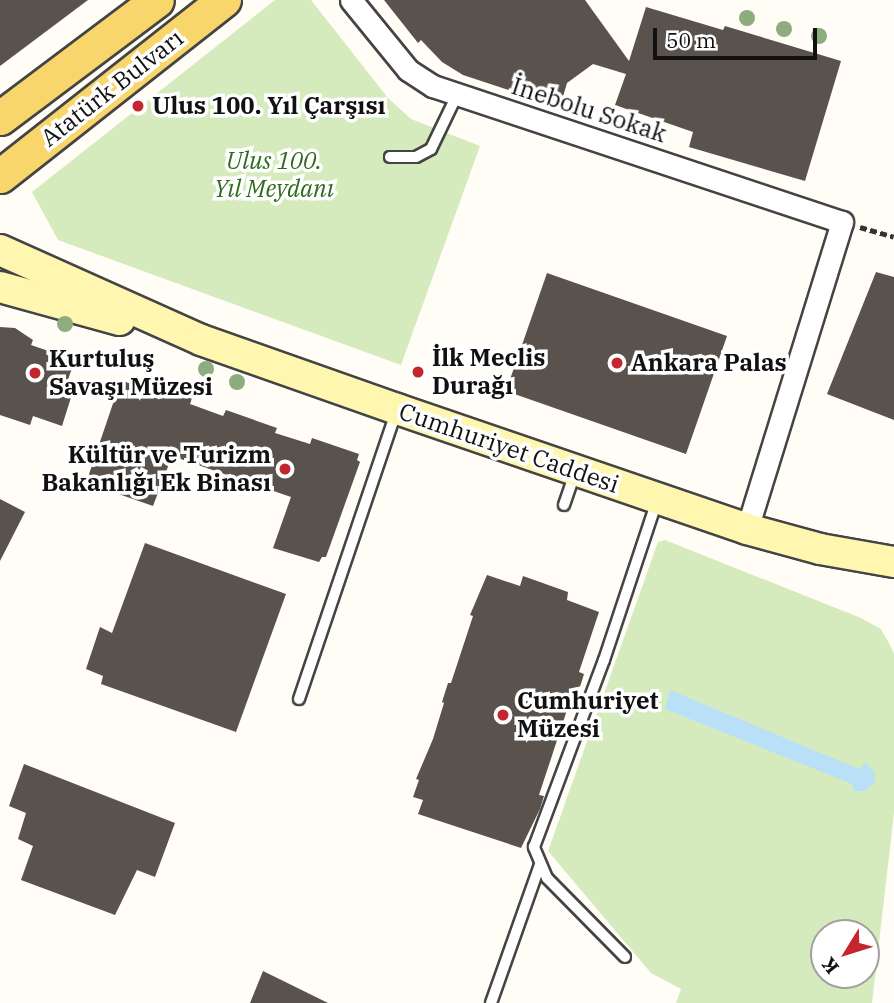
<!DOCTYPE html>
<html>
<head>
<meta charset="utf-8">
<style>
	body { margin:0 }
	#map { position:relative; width:894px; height:1003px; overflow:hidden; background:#fffdf5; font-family:"IBM Plex Serif",serif }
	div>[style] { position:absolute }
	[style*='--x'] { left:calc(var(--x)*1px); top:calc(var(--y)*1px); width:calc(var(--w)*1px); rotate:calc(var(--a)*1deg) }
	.green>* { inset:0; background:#d5ebbd }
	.water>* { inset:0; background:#b9e0f7 }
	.building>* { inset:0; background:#5a524d }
	.path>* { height:4.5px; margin-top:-2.25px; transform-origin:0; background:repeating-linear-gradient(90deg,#333 0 7px,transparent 0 10.5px) }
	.roads { filter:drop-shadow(2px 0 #444) drop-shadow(-2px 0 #444) drop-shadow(0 2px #444) drop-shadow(0 -2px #444) }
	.lane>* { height:10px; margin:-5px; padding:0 5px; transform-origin:5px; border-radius:5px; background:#fff }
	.street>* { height:21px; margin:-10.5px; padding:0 10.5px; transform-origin:10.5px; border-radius:10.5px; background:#fff }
	.secondary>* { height:30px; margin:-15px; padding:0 15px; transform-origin:15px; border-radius:15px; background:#fff6b0 }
	.primary>* { height:33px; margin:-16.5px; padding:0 16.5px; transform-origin:16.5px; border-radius:16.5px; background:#f9d66b }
	.trees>* { width:16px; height:16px; margin:-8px; border-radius:50%; background:#8dad7f }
	.dots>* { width:19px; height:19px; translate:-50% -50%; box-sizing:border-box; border:4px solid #fff; border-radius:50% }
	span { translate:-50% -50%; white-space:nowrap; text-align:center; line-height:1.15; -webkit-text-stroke:7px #fff; paint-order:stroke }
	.street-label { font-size:24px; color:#111 }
	.poi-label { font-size:24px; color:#111; font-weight:700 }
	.left { translate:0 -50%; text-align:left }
	.right { translate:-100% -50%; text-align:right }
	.park-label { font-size:24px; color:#2f6b1f; font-style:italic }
	.north { position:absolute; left:810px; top:919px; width:70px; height:70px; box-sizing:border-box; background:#fff; border:2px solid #a0a0a0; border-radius:50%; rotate:232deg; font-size:19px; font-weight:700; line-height:28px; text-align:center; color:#111 }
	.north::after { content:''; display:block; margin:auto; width:24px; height:32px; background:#c4262e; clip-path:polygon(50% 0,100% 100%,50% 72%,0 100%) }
	.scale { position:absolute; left:653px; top:28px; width:164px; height:32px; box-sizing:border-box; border:4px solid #111; border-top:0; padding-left:9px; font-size:21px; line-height:24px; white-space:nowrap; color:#111; -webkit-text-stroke:5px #fff; paint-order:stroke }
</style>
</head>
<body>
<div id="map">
	<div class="green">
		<i style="clip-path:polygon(275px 0,311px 0,388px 98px,411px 119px,480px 146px,401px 365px,58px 240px,32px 192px)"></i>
		<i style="clip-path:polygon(evenodd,665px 540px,861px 618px,881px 629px,891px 647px,894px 654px,894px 813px,872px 1003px,676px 1003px,681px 989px,651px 973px,548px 851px,658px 542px,665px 540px,824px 933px,866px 933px,866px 975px,824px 975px,824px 933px)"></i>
	</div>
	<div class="water">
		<i style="clip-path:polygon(670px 690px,859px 769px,865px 763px,874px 771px,875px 782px,866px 791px,853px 791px,852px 784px,665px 709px)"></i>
	</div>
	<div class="building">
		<i style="clip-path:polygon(0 0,88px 0,0 66px)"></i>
		<i style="clip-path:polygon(384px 0,585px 0,629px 61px,646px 7px,723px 30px,725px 26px,841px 61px,805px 181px,689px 147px,693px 132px,615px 105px,626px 74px,593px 64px,567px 83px,560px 107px,463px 75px,442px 62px,421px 40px,418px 43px)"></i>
		<i style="clip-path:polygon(876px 272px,894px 277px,894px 420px,827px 394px)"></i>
		<i style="clip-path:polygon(547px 273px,727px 336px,686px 454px,506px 391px)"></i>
		<i style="clip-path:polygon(0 327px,15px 328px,33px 340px,31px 345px,75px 360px,66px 385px,74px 388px,62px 426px,33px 416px,30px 425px,0 415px)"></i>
		<i style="clip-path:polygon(121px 380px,142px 388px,146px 382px,192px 398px,190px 404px,223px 416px,226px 410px,277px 428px,275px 433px,310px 444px,312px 438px,359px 454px,357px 460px,360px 462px,326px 557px,322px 557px,319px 562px,273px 548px,291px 497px,172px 456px,153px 506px,107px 490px,109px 485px,88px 477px)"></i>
		<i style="clip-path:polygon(0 499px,25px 512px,0 561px)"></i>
		<i style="clip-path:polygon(145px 543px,286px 594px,236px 732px,101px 684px,103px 676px,86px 669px,100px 627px,112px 633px)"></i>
		<i style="clip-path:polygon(487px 575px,520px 586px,523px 576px,568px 592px,567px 600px,599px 612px,579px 672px,584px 674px,574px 706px,569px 704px,539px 795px,544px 796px,540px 809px,521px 848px,418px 814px,423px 800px,413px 797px,419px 780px,416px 779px,433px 739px,444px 703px,442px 702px,448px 683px,451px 683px,473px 616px,470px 615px)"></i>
		<i style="clip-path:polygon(24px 764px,175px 823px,155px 877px,137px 870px,115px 915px,21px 880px,33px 846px,18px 839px,26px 813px,9px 806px)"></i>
		<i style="clip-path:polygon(263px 971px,328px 1003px,250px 1003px)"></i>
	</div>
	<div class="path">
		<i style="--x:860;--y:227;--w:35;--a:16"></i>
	</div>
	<div class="roads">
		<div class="lane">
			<i style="--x:390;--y:157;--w:26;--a:0"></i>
			<i style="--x:416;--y:157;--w:17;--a:-28"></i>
			<i style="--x:431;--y:149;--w:60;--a:-64.3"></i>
			<i style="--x:564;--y:505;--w:34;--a:-71"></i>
			<i style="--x:299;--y:699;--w:303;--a:-71.3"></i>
			<i style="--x:625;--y:957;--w:111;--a:-134.6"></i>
			<i style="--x:547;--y:878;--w:34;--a:-113"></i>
			<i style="--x:534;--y:847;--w:200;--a:-69.5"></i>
			<i style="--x:604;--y:660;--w:168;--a:-71.6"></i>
			<i style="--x:491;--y:1003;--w:146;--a:-70.5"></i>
		</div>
		<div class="street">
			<i style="--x:351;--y:0;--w:90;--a:50.8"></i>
			<i style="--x:408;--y:70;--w:30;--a:33"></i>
			<i style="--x:433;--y:86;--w:431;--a:18.4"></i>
			<i style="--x:842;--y:222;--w:321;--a:107.2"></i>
		</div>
		<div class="secondary">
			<i style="--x:0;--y:250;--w:220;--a:24.1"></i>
			<i style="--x:201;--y:340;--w:208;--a:19.4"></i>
			<i style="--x:397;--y:409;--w:370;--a:18.9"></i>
			<i style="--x:747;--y:529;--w:76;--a:15.3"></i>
			<i style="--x:820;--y:549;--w:75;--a:10"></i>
			<i style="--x:0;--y:287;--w:124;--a:15.4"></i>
		</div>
		<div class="primary">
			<i style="--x:0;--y:118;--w:196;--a:-36.9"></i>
			<i style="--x:0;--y:176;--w:285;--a:-38.2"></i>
		</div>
	</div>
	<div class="trees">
		<i style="left:747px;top:18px"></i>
		<i style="left:784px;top:29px"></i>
		<i style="left:819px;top:36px"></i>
		<i style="left:65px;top:324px"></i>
		<i style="left:206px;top:369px"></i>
		<i style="left:237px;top:382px"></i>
	</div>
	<div class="dots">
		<i style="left:138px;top:106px;background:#c4262e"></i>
		<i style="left:617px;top:363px;background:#c4262e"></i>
		<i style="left:418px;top:372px;background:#c4262e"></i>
		<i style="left:35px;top:373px;background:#c4262e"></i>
		<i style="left:285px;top:469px;background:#c4262e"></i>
		<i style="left:503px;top:715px;background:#c4262e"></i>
	</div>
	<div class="street-label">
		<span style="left:112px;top:88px;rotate:-38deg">Atatürk Bulvarı</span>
		<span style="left:589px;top:110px;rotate:18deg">İnebolu Sokak</span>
		<span style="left:509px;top:448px;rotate:19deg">Cumhuriyet Caddesi</span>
	</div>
	<div class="poi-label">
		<span class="left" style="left:152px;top:106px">Ulus 100. Yıl Çarşısı</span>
		<span class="left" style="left:432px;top:372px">İlk Meclis<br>Durağı</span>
		<span class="left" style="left:49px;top:373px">Kurtuluş<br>Savaşı Müzesi</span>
		<span class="left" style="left:631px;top:363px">Ankara Palas</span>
		<span class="right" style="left:271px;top:469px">Kültür ve Turizm<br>Bakanlığı Ek Binası</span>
		<span class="left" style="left:517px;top:715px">Cumhuriyet<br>Müzesi</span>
	</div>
	<div class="park-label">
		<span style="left:274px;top:175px">Ulus 100.<br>Yıl Meydanı</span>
	</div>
	<div class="north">K</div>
	<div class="scale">50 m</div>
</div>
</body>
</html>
